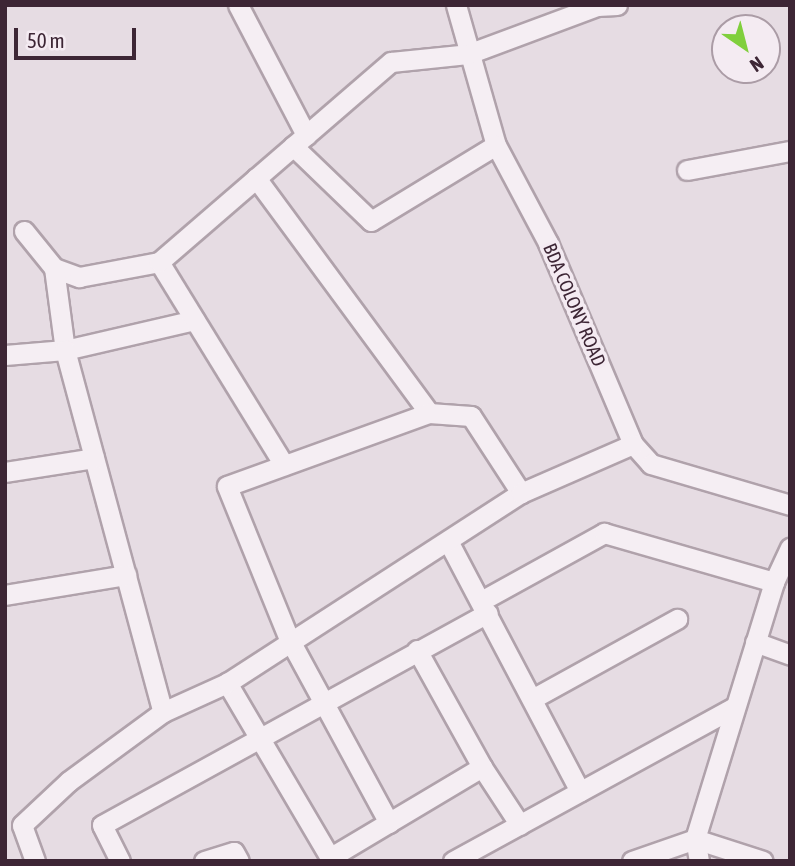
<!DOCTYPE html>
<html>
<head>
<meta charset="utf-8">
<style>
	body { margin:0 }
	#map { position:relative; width:795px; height:866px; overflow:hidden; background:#e6dce3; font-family:"Asap Condensed",sans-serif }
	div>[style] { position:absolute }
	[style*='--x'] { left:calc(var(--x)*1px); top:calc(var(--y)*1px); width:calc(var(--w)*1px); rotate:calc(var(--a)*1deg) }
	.roads { filter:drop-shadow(2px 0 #b0a2ab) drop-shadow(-2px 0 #b0a2ab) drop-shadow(0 2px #b0a2ab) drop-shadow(0 -2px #b0a2ab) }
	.minor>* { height:19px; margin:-9.5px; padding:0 9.5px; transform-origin:9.5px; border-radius:9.5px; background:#f5eef3 }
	span { translate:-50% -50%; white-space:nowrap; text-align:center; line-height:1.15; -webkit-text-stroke:7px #f4ebf2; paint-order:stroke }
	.street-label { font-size:19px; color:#3d2635 }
	.frame { position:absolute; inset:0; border:7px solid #3d2635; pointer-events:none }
	.north { position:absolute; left:711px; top:14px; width:70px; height:70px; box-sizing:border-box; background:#f4ebf2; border:2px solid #ab9ca6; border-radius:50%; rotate:145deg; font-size:19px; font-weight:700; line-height:28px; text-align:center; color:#3d2635 }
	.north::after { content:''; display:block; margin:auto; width:24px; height:32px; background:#80cf3d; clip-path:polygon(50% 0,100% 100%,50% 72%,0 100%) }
	.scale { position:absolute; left:14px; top:28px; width:122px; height:32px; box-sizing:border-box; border:4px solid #3d2635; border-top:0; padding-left:9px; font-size:21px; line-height:24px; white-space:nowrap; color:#3d2635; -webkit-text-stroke:5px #f4ebf2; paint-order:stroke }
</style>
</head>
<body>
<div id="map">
	<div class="roads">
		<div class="minor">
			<i style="--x:238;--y:5;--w:147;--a:62.4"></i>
			<i style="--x:456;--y:5;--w:146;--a:74.1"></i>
			<i style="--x:496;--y:145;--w:111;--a:62"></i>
			<i style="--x:548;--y:243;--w:218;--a:67.1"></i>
			<i style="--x:633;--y:444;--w:27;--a:48"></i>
			<i style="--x:651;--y:464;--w:145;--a:16.4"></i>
			<i style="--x:293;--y:146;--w:108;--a:43.9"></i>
			<i style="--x:371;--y:221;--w:146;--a:-31.3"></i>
			<i style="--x:687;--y:170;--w:105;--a:-10.5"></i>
			<i style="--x:256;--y:178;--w:292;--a:53.6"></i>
			<i style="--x:24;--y:231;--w:48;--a:51"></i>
			<i style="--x:54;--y:268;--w:27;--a:20"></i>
			<i style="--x:79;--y:277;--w:81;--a:-10.6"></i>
			<i style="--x:54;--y:268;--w:83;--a:82.4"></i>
			<i style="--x:65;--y:350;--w:133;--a:-13"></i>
			<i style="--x:5;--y:355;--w:60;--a:-4.8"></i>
			<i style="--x:65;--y:350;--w:375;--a:74.9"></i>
			<i style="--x:284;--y:465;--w:238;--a:-121.6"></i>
			<i style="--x:159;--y:262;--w:306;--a:-40.8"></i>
			<i style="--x:391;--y:62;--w:77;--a:-5.9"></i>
			<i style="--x:468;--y:54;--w:138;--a:-20.4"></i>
			<i style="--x:597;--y:6;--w:20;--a:-3"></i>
			<i style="--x:5;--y:472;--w:90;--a:-8.9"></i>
			<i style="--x:448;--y:541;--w:283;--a:62.2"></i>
			<i style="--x:5;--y:595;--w:123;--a:-9.4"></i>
			<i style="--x:481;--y:601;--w:141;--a:-28.9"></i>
			<i style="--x:604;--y:533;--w:177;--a:16.1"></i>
			<i style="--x:755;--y:642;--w:37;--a:20"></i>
			<i style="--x:417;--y:650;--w:134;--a:60.9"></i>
			<i style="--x:482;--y:767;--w:69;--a:56.8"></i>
			<i style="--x:532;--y:699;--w:166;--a:-28.9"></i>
			<i style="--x:389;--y:823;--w:209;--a:-118.5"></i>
			<i style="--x:289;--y:639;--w:165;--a:-112.1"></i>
			<i style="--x:227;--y:486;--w:215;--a:-19.9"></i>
			<i style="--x:429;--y:413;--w:42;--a:4.1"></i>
			<i style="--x:471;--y:416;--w:92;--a:57"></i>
			<i style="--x:331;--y:857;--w:176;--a:-30.8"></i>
			<i style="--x:35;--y:861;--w:38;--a:-110"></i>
			<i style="--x:22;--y:825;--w:64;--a:-43.1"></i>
			<i style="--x:69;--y:781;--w:117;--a:-36.3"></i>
			<i style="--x:163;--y:712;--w:70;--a:-24.4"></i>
			<i style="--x:120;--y:861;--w:40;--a:-116.6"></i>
			<i style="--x:102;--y:825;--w:440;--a:-28.8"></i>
			<i style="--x:204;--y:861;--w:31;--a:-17"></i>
			<i style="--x:234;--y:852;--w:10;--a:61"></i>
			<i style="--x:332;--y:861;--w:207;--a:-120.5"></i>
			<i style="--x:227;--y:683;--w:350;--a:-32.9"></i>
			<i style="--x:521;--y:493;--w:122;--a:-23.6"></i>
			<i style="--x:453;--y:861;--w:319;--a:-28.7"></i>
			<i style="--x:632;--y:861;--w:67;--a:-19.2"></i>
			<i style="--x:695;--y:839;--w:71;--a:17.9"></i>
			<i style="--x:699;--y:861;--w:22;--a:-100"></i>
			<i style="--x:695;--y:839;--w:269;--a:-72.9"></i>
			<i style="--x:774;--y:582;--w:38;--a:-65"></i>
		</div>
	</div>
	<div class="street-label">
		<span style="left:574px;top:305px;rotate:67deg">BDA COLONY ROAD</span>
	</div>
	<div class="frame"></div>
	<div class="north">N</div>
	<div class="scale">50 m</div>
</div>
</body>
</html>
